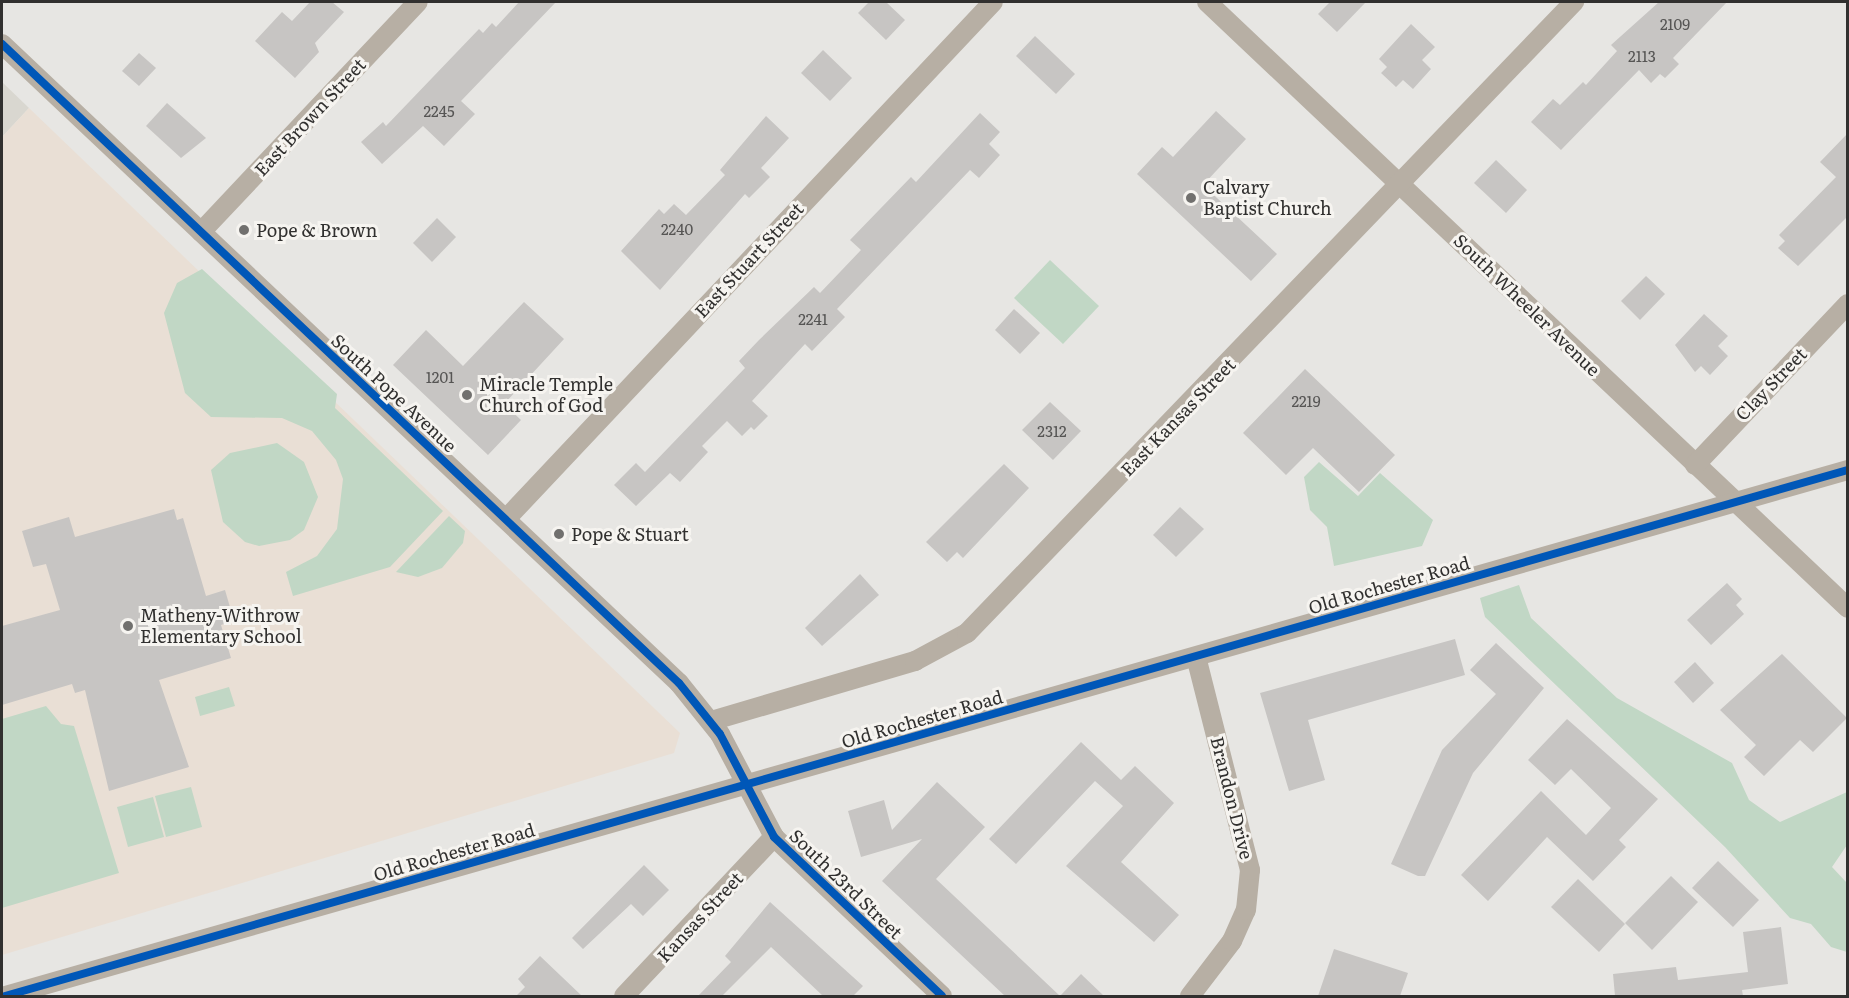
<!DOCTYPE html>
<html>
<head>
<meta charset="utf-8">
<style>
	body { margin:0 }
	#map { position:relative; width:1849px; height:998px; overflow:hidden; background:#e7e6e3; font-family:Literata,serif }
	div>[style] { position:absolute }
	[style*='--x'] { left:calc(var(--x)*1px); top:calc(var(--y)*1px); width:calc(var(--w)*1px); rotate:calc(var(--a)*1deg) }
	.built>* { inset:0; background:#d9d7d0 }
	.education>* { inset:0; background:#e9dfd5 }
	.green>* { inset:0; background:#c1d7c5 }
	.building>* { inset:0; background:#c7c5c3 }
	.street>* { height:20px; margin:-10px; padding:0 10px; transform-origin:10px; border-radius:10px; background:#b7afa4 }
	.cycleway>* { height:8px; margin:-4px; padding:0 4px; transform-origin:4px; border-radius:4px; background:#0057b8 }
	.dots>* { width:16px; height:16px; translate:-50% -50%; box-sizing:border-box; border:3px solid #f6f4f0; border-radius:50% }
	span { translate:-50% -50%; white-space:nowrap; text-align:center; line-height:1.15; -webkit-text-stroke:6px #f6f4f0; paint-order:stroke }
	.number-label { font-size:15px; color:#565554 }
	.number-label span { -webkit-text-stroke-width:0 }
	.street-label { font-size:18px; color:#31302f }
	.poi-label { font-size:18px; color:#31302f }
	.left { translate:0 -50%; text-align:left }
	.frame { position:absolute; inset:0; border:3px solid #31302f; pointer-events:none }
</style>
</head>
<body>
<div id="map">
	<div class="built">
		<i style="clip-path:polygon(2px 82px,29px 108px,2px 137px)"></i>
	</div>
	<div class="education">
		<i style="clip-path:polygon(29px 108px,680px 733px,674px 753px,2px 955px,2px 137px)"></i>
	</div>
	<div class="green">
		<i style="clip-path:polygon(1050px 260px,1099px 306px,1063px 344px,1014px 298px)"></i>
		<i style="clip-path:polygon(202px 269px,337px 394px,335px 408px,443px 511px,390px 567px,293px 596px,286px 572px,317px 556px,337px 529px,343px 479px,336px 460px,312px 431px,282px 418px,211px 417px,185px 393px,164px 313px,177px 283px)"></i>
		<i style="clip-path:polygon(277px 443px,304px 462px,318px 497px,304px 530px,290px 540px,259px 546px,245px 542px,223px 522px,211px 470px,230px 453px)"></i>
		<i style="clip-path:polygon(1319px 462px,1358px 496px,1380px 473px,1433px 520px,1422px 546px,1334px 566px,1327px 527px,1310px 510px,1304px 477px)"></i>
		<i style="clip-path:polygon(449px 516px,465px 531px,463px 543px,442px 568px,418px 577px,396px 572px)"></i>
		<i style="clip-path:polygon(1519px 585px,1531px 618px,1617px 698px,1732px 763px,1749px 800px,1780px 822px,1847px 792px,1847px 845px,1832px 867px,1847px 883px,1847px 952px,1831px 947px,1811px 924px,1790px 918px,1725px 847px,1485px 617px,1480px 598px)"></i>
		<i style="clip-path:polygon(229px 687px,235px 706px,200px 716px,195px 697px)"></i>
		<i style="clip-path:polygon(46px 706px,61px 724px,74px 726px,119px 873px,2px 908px,2px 719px)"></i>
		<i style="clip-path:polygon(191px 787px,202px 827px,166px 837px,155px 796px)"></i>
		<i style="clip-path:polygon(153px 797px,164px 837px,128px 847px,117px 807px)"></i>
	</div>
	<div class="building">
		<i style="clip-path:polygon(310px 2px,332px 2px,344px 12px,315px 43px,319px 52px,295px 78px,255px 41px,282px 12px,292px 21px)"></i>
		<i style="clip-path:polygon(519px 2px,556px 2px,461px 101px,475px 114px,444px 146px,423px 126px,382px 164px,361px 142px,383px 122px,386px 126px,479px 29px,483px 33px,492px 23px,496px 27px)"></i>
		<i style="clip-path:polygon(869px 2px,886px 2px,905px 20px,886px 40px,858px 13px)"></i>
		<i style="clip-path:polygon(1330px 2px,1366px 2px,1337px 32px,1318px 14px)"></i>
		<i style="clip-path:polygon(1659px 2px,1727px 2px,1673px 58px,1679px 64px,1665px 78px,1660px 74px,1651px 83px,1639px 70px,1561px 150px,1531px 122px,1553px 99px,1560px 105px,1583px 82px,1586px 85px,1617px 51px,1611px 45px)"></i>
		<i style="clip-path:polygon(1411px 24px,1435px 47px,1422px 60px,1431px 69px,1413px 89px,1403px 80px,1396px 87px,1381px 73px,1387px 67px,1379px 59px)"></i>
		<i style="clip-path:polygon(1035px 36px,1075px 74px,1056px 94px,1016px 56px)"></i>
		<i style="clip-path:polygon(823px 50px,852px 78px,830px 101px,801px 73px)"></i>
		<i style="clip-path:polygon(139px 53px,156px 68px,139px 86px,122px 71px)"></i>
		<i style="clip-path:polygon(167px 103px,206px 138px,181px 158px,146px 126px)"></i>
		<i style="clip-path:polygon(1216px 111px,1246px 139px,1203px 185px,1277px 254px,1251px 281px,1137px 174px,1162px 147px,1173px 157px)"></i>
		<i style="clip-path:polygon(980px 113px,1000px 132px,989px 144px,1000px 155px,979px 178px,970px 170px,837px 309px,845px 317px,812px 351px,805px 344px,752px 401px,768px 416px,754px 430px,751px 427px,742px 436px,727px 421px,702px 446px,708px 452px,680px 482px,670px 473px,636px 506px,614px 485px,636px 463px,645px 472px,745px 368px,739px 361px,759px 340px,814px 287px,820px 293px,861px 250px,850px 240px,911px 177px,916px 182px)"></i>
		<i style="clip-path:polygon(766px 116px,789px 138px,761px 168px,770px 177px,749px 198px,745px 194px,660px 290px,621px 251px,659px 209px,664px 214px,674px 204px,686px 215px,725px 175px,720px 170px)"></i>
		<i style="clip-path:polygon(1848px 133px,1848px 216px,1798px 266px,1778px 248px,1785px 241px,1779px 235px,1836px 177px,1820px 162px)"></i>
		<i style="clip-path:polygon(1496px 160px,1527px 190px,1506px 213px,1474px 183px)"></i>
		<i style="clip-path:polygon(437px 218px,456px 237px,432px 262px,413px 243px)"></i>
		<i style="clip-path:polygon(1646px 276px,1665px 294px,1640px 320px,1621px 301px)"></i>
		<i style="clip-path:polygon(524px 302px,564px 339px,504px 404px,521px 420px,488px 455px,393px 365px,426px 330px,463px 366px)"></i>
		<i style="clip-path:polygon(1014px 309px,1040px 333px,1020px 354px,995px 330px)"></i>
		<i style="clip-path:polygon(1704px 314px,1728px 336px,1718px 346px,1728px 356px,1710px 375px,1701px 366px,1695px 372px,1675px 345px)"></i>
		<i style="clip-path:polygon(1305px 369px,1395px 455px,1359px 492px,1313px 448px,1286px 475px,1243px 433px)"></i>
		<i style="clip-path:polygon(1050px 402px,1081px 431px,1053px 460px,1022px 430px)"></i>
		<i style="clip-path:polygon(1004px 464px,1029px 488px,963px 558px,957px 552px,947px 562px,926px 542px)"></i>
		<i style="clip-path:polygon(1180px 507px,1204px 529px,1176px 557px,1153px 535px)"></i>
		<i style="clip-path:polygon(174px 509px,177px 520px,183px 518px,206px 596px,225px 590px,234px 621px,221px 625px,231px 658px,159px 680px,189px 767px,109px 791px,85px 690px,75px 693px,72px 684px,2px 705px,2px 626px,60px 610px,46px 564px,33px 567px,22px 531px,69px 517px,75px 537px)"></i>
		<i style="clip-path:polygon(860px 574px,879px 595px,822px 646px,805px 628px)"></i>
		<i style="clip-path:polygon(1727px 583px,1742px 599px,1736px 605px,1744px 614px,1711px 645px,1687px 620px)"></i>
		<i style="clip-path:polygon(1455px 639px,1465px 675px,1308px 720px,1325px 780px,1289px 791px,1260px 693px)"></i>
		<i style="clip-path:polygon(1496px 643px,1544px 688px,1473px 773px,1425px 876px,1418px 876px,1391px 864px,1442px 750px,1496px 694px,1470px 670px)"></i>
		<i style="clip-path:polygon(1782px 654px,1847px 718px,1813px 752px,1800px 740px,1764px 776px,1744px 757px,1756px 745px,1720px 710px)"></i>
		<i style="clip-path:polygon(1695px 662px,1714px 683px,1693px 703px,1674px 682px)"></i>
		<i style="clip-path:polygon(1567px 719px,1658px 799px,1619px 840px,1626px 847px,1593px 881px,1547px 837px,1488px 901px,1461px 875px,1541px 791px,1586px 835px,1611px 808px,1571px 769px,1555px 785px,1528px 760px)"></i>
		<i style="clip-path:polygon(1081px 742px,1121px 780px,1135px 766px,1174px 803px,1121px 862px,1179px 915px,1154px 942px,1066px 866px,1123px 806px,1095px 781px,1016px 864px,989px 839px)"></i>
		<i style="clip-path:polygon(937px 782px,985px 827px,936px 879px,1060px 996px,1005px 996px,882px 881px,922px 839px,861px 857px,848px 811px,884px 800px,892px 830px)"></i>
		<i style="clip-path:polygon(1718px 861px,1759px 900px,1733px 927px,1692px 888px)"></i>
		<i style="clip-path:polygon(644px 865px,669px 890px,643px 916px,631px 904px,583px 949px,572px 938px)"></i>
		<i style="clip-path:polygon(1671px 876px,1698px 902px,1652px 950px,1625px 923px)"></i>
		<i style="clip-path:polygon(1578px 879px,1625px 924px,1599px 952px,1551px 907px)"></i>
		<i style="clip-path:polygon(770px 902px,863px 986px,853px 996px,823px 996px,771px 947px,722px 996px,698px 996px,731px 962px,725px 956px)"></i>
		<i style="clip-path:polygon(1781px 927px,1788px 984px,1742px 990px,1743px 996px,1615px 996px,1613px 974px,1676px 967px,1678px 980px,1748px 972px,1743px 932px)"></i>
		<i style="clip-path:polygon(1334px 949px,1408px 973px,1400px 996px,1318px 996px)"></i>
		<i style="clip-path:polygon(540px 956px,582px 996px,516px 996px,525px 987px,518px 979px)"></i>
		<i style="clip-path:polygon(1081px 974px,1104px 996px,1060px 996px)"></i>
	</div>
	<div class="street">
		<i style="--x:1207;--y:2;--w:882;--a:43.39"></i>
		<i style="--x:2;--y:44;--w:931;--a:43.35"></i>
		<i style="--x:679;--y:683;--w:65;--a:51.2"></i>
		<i style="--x:720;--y:734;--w:116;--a:62.3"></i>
		<i style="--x:774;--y:837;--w:231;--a:43.4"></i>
		<i style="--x:201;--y:232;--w:316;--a:-46.7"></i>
		<i style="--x:1695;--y:465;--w:222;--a:-46.5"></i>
		<i style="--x:506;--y:519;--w:710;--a:-46.71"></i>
		<i style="--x:711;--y:721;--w:213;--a:-16.4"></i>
		<i style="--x:915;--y:661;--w:59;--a:-28.3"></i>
		<i style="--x:967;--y:633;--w:876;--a:-46.11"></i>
		<i style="--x:5;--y:996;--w:1917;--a:-15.93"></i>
		<i style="--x:624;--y:996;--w:219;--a:-46.7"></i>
		<i style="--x:1190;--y:996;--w:69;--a:-52.6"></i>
		<i style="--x:1232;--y:941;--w:34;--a:-66"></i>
		<i style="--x:1246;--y:910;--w:40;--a:-84.3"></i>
		<i style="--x:1250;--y:870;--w:220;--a:-104.2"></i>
	</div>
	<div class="cycleway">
		<i style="--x:2;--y:44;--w:931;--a:43.35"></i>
		<i style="--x:679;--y:683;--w:65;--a:51.2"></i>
		<i style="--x:720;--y:734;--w:116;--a:62.3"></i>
		<i style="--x:774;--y:837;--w:231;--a:43.4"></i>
		<i style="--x:5;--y:996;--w:1917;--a:-15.93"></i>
	</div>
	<div class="dots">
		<i style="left:1191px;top:198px;background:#71706e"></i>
		<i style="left:244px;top:230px;background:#71706e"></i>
		<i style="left:467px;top:395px;background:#71706e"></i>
		<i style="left:559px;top:534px;background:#71706e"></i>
		<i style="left:128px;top:626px;background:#71706e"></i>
	</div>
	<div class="number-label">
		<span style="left:1675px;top:24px">2109</span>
		<span style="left:1642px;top:56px">2113</span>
		<span style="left:439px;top:111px">2245</span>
		<span style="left:677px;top:229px">2240</span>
		<span style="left:813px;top:319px">2241</span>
		<span style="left:440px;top:377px">1201</span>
		<span style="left:1306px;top:401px">2219</span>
		<span style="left:1052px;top:431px">2312</span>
	</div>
	<div class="street-label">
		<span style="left:310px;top:117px;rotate:-47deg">East Brown Street</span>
		<span style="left:749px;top:260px;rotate:-47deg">East Stuart Street</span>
		<span style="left:1527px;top:305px;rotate:44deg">South Wheeler Avenue</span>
		<span style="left:1771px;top:384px;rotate:-46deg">Clay Street</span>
		<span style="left:394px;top:393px;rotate:43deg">South Pope Avenue</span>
		<span style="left:1178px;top:417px;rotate:-46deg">East Kansas Street</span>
		<span style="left:1389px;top:585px;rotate:-16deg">Old Rochester Road</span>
		<span style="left:922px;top:719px;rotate:-16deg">Old Rochester Road</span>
		<span style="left:1232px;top:798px;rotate:76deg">Brandon Drive</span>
		<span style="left:454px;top:852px;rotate:-16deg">Old Rochester Road</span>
		<span style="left:846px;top:884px;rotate:44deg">South 23rd Street</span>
		<span style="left:700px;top:917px;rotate:-47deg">Kansas Street</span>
	</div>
	<div class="poi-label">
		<span class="left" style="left:1203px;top:198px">Calvary<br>Baptist Church</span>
		<span class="left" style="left:256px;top:230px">Pope &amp; Brown</span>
		<span class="left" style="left:479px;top:395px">Miracle Temple<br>Church of God</span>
		<span class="left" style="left:571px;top:534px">Pope &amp; Stuart</span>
		<span class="left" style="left:140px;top:626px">Matheny-Withrow<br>Elementary School</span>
	</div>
	<div class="frame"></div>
</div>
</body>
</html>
